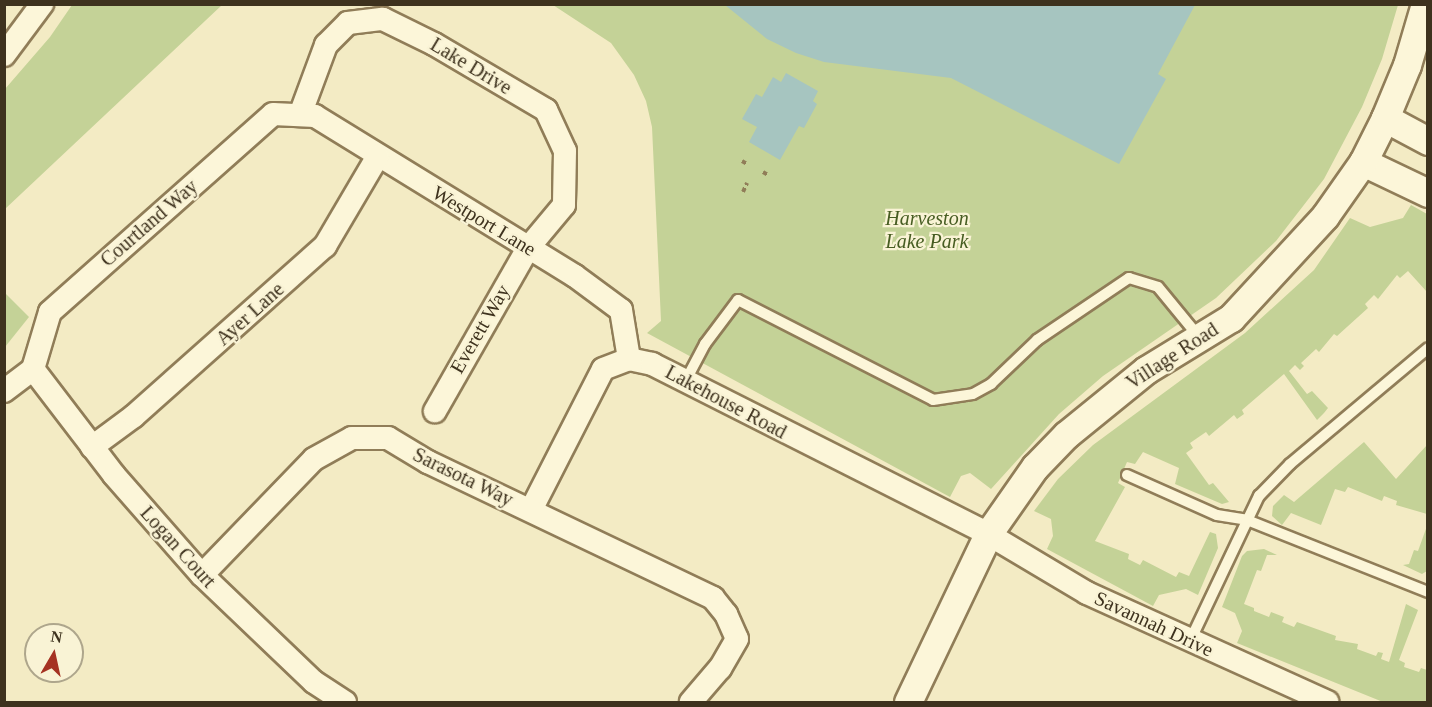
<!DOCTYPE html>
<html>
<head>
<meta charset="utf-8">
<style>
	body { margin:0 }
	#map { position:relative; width:1432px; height:707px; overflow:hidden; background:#f3ebc4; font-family:"Times New Roman",serif }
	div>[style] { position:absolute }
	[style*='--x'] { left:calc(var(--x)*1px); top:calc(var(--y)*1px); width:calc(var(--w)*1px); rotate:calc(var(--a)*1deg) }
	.green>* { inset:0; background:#c4d297 }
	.water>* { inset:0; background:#a6c5c0 }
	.path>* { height:4px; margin-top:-2px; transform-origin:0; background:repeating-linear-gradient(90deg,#907d58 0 4.5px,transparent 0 7.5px) }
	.roads { filter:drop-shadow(2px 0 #907d58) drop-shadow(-2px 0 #907d58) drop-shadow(0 2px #907d58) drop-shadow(0 -2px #907d58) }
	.service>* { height:10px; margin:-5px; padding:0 5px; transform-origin:5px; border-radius:5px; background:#fcf6d9 }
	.minor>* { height:22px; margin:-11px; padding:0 11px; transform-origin:11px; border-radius:11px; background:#fcf6d9 }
	.tertiary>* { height:27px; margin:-13.5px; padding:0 13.5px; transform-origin:13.5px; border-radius:13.5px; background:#fcf6d9 }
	span { translate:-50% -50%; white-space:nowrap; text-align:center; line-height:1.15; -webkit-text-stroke:4.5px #f9f3d5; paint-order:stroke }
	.street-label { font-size:20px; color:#3e321e }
	.park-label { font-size:20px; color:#475d22; font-style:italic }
	.frame { position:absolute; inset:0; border:6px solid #3e321e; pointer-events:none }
	.north { position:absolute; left:24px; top:623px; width:60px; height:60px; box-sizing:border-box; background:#f9f3d5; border:2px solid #aea68c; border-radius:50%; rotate:9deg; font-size:16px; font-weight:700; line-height:24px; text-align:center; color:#3e321e }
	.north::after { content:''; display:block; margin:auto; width:21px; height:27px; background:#a53222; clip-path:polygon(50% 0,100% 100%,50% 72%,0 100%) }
</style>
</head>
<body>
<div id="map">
	<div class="green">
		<i style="clip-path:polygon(72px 5px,222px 5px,5px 209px,5px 89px,50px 37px)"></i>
		<i style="clip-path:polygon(553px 5px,1398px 5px,1382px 59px,1362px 107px,1324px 179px,1276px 241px,1216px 298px,1103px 376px,1059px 414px,991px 489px,970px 473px,961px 476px,950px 497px,647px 333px,661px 321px,652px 127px,646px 101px,634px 75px,611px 43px)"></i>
		<i style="clip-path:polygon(1411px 205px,1427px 214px,1427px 292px,1408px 271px,1400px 278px,1397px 275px,1378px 299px,1374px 295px,1365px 304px,1368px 308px,1337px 336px,1334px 334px,1319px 352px,1316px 349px,1301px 363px,1304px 366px,1300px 370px,1295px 365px,1289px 371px,1307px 394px,1312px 391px,1328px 408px,1324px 413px,1317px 420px,1284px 374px,1242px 410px,1244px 414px,1237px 419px,1234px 415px,1209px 436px,1206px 432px,1190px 443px,1193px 448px,1186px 453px,1209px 485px,1213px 483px,1229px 502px,1222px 504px,1175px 484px,1179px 468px,1143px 452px,1135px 464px,1127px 462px,1118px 483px,1125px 487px,1095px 541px,1129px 554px,1128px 559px,1140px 565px,1143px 560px,1176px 577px,1179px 572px,1189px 576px,1210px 532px,1216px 534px,1218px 548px,1198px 595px,1186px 589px,1159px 595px,1153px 606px,1047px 549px,1053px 536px,1051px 519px,1034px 511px,1058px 479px,1093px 445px,1245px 333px,1314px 270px,1350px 218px,1370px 227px,1403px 218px)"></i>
		<i style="clip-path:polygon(5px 293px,29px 317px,5px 347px,4px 347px)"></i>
		<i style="clip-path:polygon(1364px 442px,1396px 479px,1427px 445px,1427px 514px,1396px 505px,1397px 501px,1384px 496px,1382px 501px,1348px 487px,1345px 492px,1335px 489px,1321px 525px,1291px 513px,1282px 525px,1272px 516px,1273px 506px,1284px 495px,1294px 502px)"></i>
		<i style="clip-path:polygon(1427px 526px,1427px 571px,1422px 574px,1403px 565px,1409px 564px,1414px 550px,1418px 551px)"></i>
		<i style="clip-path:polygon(1264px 549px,1277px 555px,1267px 555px,1261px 571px,1257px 570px,1244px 604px,1254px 608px,1254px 611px,1269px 617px,1271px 612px,1284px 617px,1282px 622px,1294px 627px,1297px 622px,1336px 636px,1335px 640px,1358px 644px,1357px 649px,1376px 656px,1378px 652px,1383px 653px,1381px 659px,1389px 662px,1406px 604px,1418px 610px,1399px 660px,1405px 663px,1404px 667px,1419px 672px,1421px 668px,1427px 670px,1427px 702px,1383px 702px,1237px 643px,1242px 631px,1235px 613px,1222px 607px,1242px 556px,1247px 551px)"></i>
	</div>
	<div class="water">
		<i style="clip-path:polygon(725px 5px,1195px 5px,1158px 74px,1166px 79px,1119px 164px,951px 78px,824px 62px,796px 53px,767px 39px)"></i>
		<i style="clip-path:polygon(786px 73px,818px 91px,813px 101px,817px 104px,804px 128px,799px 126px,780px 160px,749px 142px,757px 127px,742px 119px,756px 94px,762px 97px,773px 77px,781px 82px)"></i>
	</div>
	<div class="path">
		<i style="--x:742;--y:161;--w:6;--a:31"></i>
		<i style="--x:763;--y:172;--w:6;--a:31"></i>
		<i style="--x:743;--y:192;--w:10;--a:-66"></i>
	</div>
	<div class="roads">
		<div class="service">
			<i style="--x:686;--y:380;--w:41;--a:-62.2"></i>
			<i style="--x:705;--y:344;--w:55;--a:-53.1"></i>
			<i style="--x:738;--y:300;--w:219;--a:27.1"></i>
			<i style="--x:933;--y:400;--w:40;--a:-8.5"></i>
			<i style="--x:973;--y:394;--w:21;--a:-29"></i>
			<i style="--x:991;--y:384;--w:64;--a:-43.7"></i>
			<i style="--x:1037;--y:340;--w:111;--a:-34"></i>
			<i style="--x:1129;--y:278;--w:30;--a:17"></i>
			<i style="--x:1158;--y:287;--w:65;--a:50.6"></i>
			<i style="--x:1127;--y:475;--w:98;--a:24"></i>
			<i style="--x:1217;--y:515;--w:30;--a:9"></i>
			<i style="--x:1247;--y:520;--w:195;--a:21.7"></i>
			<i style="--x:1190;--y:641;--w:161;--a:-64.6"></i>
			<i style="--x:1259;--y:496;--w:45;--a:-45.9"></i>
			<i style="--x:1290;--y:464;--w:180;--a:-40"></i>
		</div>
		<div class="minor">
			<i style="--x:4;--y:55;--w:64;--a:-53.3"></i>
			<i style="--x:300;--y:115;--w:75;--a:-69.6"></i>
			<i style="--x:326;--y:45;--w:31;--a:-45"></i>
			<i style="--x:348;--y:23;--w:35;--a:-7"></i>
			<i style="--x:383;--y:19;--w:57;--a:26.1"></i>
			<i style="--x:434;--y:44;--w:130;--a:30.5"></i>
			<i style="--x:546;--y:110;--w:45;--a:65.1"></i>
			<i style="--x:565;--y:151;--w:54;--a:91.1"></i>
			<i style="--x:564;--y:205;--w:56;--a:129.9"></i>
			<i style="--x:528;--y:248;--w:188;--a:119.7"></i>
			<i style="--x:33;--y:369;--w:59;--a:-73.4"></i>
			<i style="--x:50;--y:312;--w:298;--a:-41.6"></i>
			<i style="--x:273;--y:114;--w:42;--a:2.7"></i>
			<i style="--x:315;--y:116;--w:305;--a:31.6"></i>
			<i style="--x:575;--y:276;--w:57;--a:36.5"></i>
			<i style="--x:621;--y:310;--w:50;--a:80.7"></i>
			<i style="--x:33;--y:369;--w:133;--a:52.6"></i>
			<i style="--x:114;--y:475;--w:133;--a:48.7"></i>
			<i style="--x:202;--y:575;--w:155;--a:43.7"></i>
			<i style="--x:314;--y:682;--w:37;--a:33"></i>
			<i style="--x:4;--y:391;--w:36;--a:-37"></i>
			<i style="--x:92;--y:447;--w:52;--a:-36.4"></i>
			<i style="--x:134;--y:416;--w:256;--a:-41.7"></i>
			<i style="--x:325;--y:246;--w:104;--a:-59.5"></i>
			<i style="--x:531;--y:510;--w:158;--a:-62.9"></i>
			<i style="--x:603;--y:369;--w:28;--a:-21"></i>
			<i style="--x:629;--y:359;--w:24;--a:12"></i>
			<i style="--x:652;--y:364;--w:377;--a:26.8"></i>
			<i style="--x:988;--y:534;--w:115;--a:30.8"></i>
			<i style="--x:1087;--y:593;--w:264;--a:24.4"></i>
			<i style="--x:202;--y:575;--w:161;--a:-46"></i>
			<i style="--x:314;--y:459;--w:43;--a:-28.9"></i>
			<i style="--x:352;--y:438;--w:36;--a:0"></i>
			<i style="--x:388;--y:438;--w:47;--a:31"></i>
			<i style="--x:428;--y:462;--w:316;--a:25.5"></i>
			<i style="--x:713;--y:598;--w:21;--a:51"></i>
			<i style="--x:726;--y:614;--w:27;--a:66"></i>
			<i style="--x:737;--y:639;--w:34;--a:120"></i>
			<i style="--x:720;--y:668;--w:45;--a:130.5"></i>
		</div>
		<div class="tertiary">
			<i style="--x:1385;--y:118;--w:49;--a:28.1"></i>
			<i style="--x:1363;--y:162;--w:72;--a:25.5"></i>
			<i style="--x:908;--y:702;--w:186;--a:-64.5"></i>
			<i style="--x:988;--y:534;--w:82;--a:-55"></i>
			<i style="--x:1035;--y:467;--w:45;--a:-45.9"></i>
			<i style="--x:1066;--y:435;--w:103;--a:-39.1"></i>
			<i style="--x:1146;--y:370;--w:100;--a:-31.5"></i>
			<i style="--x:1231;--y:318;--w:139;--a:-47.3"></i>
			<i style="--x:1325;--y:216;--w:66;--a:-54.9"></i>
			<i style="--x:1363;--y:162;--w:49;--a:-63.4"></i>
			<i style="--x:1385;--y:118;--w:57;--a:-67.5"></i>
			<i style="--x:1407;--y:65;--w:64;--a:-73.6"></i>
		</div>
	</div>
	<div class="street-label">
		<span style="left:471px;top:66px;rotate:31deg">Lake Drive</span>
		<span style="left:484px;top:221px;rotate:31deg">Westport Lane</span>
		<span style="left:149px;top:223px;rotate:-41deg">Courtland Way</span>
		<span style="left:250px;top:314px;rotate:-42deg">Ayer Lane</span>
		<span style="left:480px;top:329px;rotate:-60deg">Everett Way</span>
		<span style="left:1172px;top:356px;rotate:-33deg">Village Road</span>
		<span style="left:726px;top:402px;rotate:28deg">Lakehouse Road</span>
		<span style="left:463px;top:477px;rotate:26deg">Sarasota Way</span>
		<span style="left:178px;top:547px;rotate:48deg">Logan Court</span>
		<span style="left:1154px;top:624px;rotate:25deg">Savannah Drive</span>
	</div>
	<div class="park-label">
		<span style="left:927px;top:230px">Harveston<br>Lake Park</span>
	</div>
	<div class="frame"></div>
	<div class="north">N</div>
</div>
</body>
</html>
